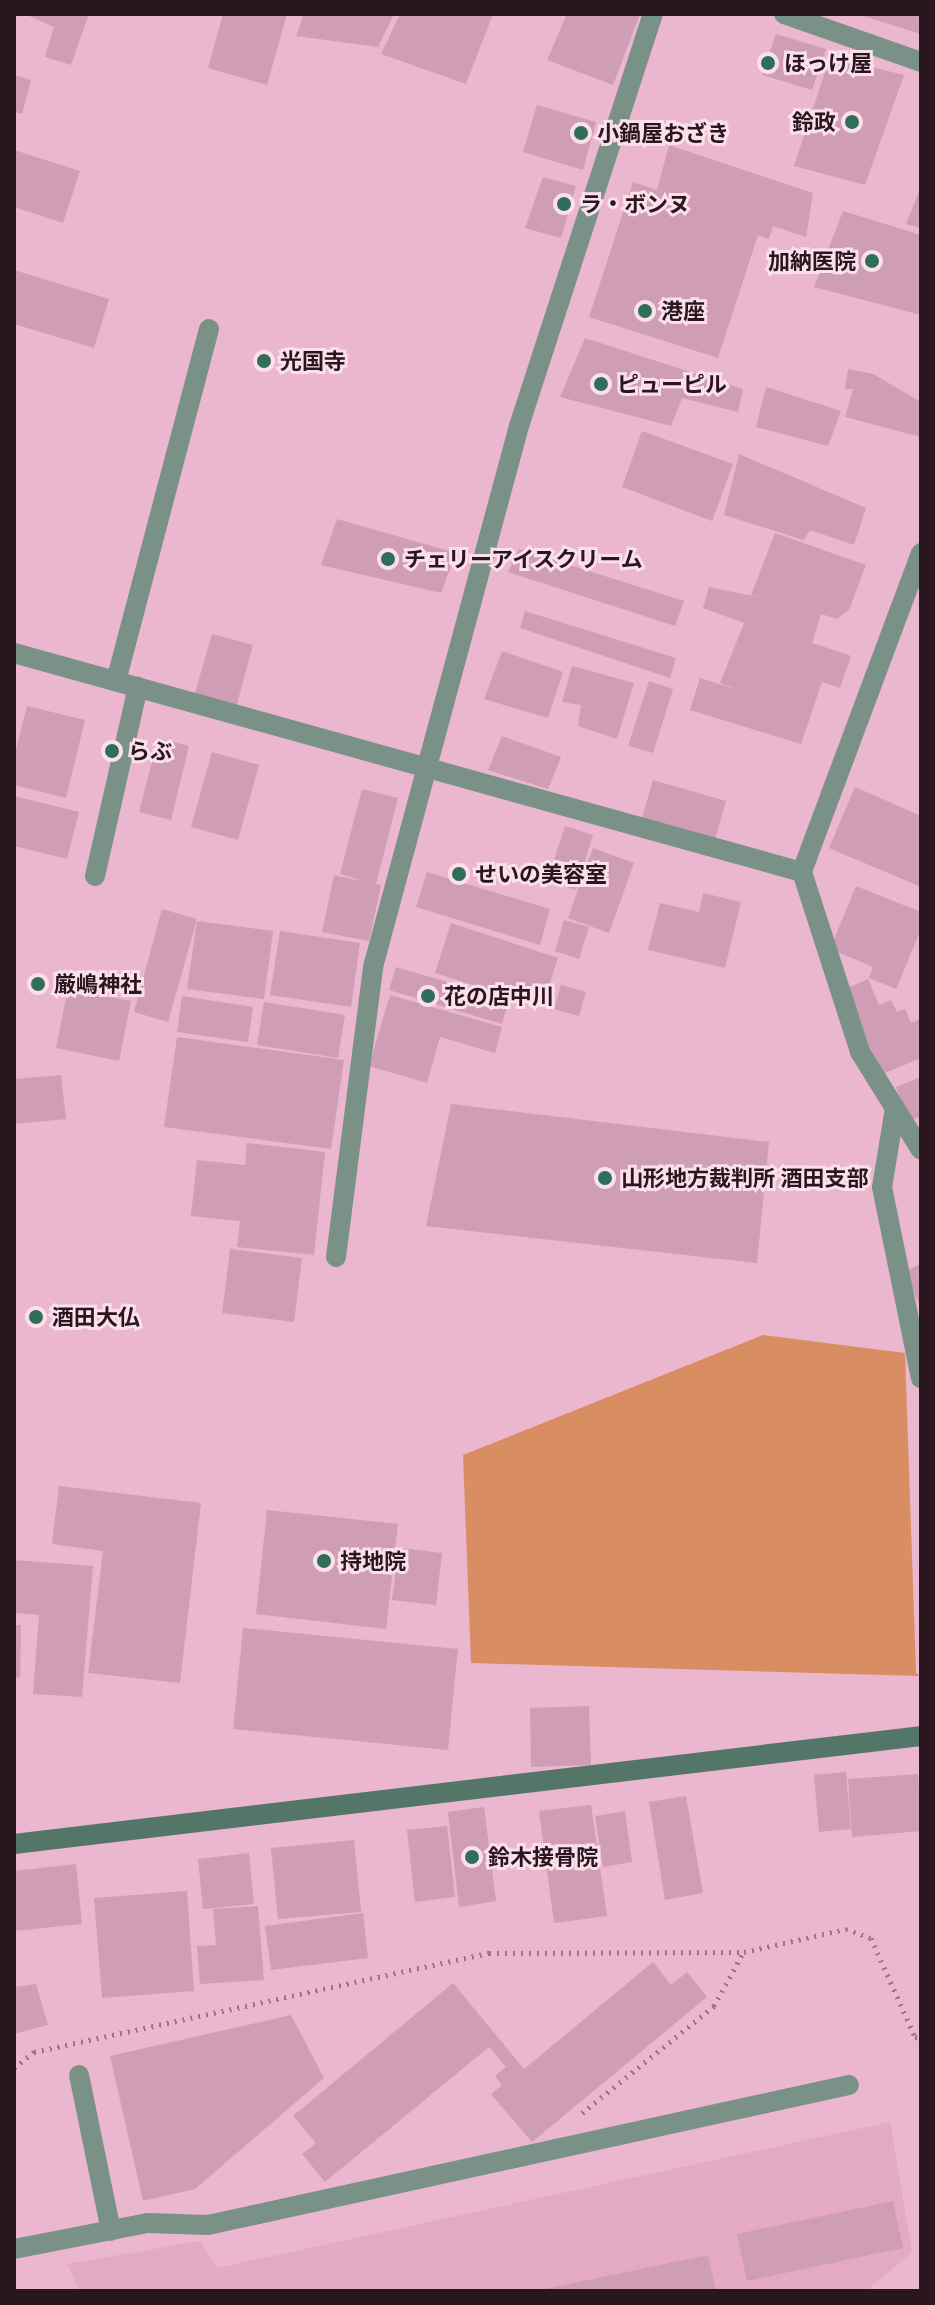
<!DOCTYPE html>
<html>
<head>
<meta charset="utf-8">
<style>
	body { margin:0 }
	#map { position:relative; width:935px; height:2305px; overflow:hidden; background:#eab7ce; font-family:"Noto Sans","Noto Sans JP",sans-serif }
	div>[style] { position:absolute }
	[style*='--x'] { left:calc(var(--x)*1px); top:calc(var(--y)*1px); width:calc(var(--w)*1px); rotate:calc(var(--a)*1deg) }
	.built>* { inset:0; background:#e4aac4 }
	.green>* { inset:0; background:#d98d62 }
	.building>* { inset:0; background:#cf9db4 }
	.path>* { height:5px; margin-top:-2.5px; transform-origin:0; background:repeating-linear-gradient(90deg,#9b7587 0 2px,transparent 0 8px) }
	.lane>* { height:20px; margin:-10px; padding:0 10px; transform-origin:10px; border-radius:10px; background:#7a9188 }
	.street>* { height:20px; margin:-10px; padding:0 10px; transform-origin:10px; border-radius:10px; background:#7a9188 }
	.secondary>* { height:20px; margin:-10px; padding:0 10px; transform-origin:10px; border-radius:10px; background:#537669 }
	.dots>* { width:22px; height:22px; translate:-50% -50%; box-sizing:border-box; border:4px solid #fbe0eb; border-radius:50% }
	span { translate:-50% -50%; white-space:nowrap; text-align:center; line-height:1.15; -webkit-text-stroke:6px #fbe0eb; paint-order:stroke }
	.poi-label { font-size:22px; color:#29161f; font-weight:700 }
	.left { translate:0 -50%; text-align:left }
	.right { translate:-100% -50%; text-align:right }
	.frame { position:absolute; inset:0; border:16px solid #29161f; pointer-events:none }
</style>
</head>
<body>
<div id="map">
	<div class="built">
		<i style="clip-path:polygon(890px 2122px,912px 2252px,866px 2291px,80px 2291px,67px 2264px,200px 2241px,217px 2268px)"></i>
	</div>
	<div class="green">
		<i style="clip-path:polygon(763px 1335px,905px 1353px,916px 1673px,921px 1676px,471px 1663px,463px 1455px)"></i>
	</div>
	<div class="building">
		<i style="clip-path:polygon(25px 14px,89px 14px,71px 65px,45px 57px,54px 27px)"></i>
		<i style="clip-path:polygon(223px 14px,287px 14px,267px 85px,208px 68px)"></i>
		<i style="clip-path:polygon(304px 14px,394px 14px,378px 47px,296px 36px)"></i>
		<i style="clip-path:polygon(400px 14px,493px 14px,466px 84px,381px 54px)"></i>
		<i style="clip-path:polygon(567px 14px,640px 14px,613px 85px,547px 60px)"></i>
		<i style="clip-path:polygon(860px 14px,921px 14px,921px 34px,860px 15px)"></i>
		<i style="clip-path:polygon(776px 34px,826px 49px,812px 90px,762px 75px)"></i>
		<i style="clip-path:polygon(830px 57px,904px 75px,865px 185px,794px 166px)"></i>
		<i style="clip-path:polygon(14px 75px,31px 80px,22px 114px,14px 112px)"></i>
		<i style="clip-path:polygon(537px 105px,596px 122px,583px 170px,523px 152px)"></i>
		<i style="clip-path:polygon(669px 145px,813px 193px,806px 237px,773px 226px,769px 239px,758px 235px,718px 358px,589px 317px,633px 182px,657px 190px)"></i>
		<i style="clip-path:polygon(14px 150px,80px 171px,63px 223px,14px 207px)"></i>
		<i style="clip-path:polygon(543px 177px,576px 186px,561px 238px,525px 228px)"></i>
		<i style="clip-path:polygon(921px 186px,921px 228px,906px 224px)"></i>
		<i style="clip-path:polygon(843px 211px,921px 235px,921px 315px,814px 287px)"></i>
		<i style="clip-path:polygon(14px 270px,109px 299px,94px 348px,14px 324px)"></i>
		<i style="clip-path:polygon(585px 338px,743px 389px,738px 412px,682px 398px,671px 426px,560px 397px)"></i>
		<i style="clip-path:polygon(848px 369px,873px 374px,921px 402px,921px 437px,845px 417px,853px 389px,845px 389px)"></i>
		<i style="clip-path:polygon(766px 387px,841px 411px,828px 446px,756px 427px)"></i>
		<i style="clip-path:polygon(642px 431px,733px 464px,712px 521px,622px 487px)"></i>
		<i style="clip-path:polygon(739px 454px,866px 508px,854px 545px,810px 530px,804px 540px,724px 515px)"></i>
		<i style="clip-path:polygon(337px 519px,456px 553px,441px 593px,321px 565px)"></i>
		<i style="clip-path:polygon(775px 533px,866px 565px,849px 610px,837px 619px,821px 614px,812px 643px,804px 640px,851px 656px,840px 688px,822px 682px,801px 744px,690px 710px,700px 678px,741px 691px,720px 683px,744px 623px,703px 608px,709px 587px,762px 598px,751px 595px)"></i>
		<i style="clip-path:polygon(519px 549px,684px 601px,675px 626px,508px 572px)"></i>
		<i style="clip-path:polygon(525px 611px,676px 658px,670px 678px,520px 628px)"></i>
		<i style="clip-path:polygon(212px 634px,253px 645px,236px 707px,194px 696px)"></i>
		<i style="clip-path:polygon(502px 651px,563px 672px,548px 718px,484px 699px)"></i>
		<i style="clip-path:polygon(572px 666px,634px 683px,617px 739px,578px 726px,581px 705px,562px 702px)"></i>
		<i style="clip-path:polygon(649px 681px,673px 689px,653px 753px,628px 746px)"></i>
		<i style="clip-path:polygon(27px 706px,85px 720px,66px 798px,14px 785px,14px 758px)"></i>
		<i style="clip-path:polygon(502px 736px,561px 757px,548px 789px,488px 770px)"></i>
		<i style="clip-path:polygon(158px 738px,189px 746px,171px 820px,139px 812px)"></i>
		<i style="clip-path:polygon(212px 752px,259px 765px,238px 840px,191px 827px)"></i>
		<i style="clip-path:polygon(653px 780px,726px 801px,715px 839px,642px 818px)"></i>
		<i style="clip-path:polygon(855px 787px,921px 816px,921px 887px,829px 848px)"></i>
		<i style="clip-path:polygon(362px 789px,398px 798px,376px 884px,381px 885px,369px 941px,322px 932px,334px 875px,366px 882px,340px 874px)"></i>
		<i style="clip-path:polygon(14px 796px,79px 812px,67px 859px,14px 846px)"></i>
		<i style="clip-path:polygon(565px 826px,593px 835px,576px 890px,547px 881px)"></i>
		<i style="clip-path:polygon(593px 848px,634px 863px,609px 933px,568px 918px)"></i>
		<i style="clip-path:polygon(427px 872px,550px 909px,540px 945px,416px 907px)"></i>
		<i style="clip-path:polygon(856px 886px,921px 912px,921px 929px,896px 989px,869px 978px,873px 967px,830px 949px)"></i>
		<i style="clip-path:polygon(703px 893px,741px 902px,725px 968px,648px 950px,660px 903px,699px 912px)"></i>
		<i style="clip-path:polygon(162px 909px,197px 919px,168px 1022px,134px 1012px)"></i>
		<i style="clip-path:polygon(564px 920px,589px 927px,579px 959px,555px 951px)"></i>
		<i style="clip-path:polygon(197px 921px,273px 931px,264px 999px,187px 989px)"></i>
		<i style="clip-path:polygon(451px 923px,558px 958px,542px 1007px,435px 973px)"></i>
		<i style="clip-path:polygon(280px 931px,360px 943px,351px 1007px,270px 995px)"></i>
		<i style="clip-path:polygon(396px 967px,509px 1000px,502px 1024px,389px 990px)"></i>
		<i style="clip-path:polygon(868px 979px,879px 1005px,891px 1000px,897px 1012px,905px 1009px,911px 1023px,921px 1019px,921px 1058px,878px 1076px,842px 990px)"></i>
		<i style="clip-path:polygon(561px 985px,586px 992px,579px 1016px,554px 1009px)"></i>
		<i style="clip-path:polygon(68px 988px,131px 1001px,119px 1061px,56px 1048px)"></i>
		<i style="clip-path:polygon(390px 995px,502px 1027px,495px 1053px,440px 1037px,427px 1083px,369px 1066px)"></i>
		<i style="clip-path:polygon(182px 996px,253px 1007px,248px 1042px,177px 1032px)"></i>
		<i style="clip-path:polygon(264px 1002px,345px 1015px,338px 1058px,257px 1045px)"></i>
		<i style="clip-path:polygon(177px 1037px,344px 1060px,331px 1149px,164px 1127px)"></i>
		<i style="clip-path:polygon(61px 1075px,66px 1119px,14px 1124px,14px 1079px)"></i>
		<i style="clip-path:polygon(921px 1077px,921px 1116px,909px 1121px,896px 1087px)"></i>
		<i style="clip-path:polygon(451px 1104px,769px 1142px,757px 1263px,426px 1226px)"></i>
		<i style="clip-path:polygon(247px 1143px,325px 1152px,314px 1255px,237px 1247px,240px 1221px,191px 1216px,197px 1160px,245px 1165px)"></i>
		<i style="clip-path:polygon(230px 1249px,302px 1258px,294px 1322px,222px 1313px)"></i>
		<i style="clip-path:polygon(921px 1264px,921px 1309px,905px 1271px)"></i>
		<i style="clip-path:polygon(59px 1486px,201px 1503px,180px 1683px,88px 1673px,103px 1551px,52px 1544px)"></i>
		<i style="clip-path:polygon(267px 1510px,398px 1524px,386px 1629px,256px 1614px)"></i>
		<i style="clip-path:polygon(399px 1548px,442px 1553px,436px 1605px,392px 1600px)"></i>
		<i style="clip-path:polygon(14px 1560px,93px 1566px,82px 1697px,33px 1694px,39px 1615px,14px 1613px)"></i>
		<i style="clip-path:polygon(14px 1625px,21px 1625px,20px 1678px,14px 1677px)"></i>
		<i style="clip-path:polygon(243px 1628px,458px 1649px,448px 1750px,233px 1729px)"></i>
		<i style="clip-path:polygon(589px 1706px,591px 1765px,531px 1767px,530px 1708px)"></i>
		<i style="clip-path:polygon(846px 1772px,851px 1829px,819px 1832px,814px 1775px)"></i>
		<i style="clip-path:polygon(918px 1774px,921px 1831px,852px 1837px,848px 1779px)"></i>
		<i style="clip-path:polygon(686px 1796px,703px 1893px,665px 1900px,649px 1802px)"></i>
		<i style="clip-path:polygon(591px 1805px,607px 1916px,554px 1923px,539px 1811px)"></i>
		<i style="clip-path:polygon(484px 1807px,496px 1901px,459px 1907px,448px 1812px)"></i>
		<i style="clip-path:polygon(625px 1811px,632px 1862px,603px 1867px,595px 1816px)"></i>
		<i style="clip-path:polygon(447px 1826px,455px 1897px,415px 1902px,407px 1830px)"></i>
		<i style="clip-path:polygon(354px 1840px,361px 1912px,278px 1919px,271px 1848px)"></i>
		<i style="clip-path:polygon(249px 1853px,254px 1904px,203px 1909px,198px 1859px)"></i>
		<i style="clip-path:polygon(76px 1864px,82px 1924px,14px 1931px,14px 1871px)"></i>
		<i style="clip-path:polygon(187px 1891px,194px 1991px,102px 1998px,94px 1898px)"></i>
		<i style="clip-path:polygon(258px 1906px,264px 1980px,200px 1984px,197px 1946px,216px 1945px,213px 1909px)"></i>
		<i style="clip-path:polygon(363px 1913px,368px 1958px,271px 1970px,265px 1926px)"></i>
		<i style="clip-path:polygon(653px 1962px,671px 1985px,687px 1972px,707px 1997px,532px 2142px,491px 2094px,502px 2085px,495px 2076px,506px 2067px,489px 2047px,325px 2182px,302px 2154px,316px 2143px,293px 2116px,453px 1983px,524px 2069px)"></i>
		<i style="clip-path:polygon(36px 1984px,48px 2025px,14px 2034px,14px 1987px)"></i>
		<i style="clip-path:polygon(291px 2015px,324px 2078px,195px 2189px,143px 2201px,110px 2056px)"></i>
		<i style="clip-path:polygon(893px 2201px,903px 2248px,747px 2281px,737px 2234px)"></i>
		<i style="clip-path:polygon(708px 2255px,716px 2291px,541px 2291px,541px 2290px)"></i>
	</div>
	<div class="path">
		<i style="--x:14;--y:2068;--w:26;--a:-39"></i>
		<i style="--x:34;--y:2052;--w:466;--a:-12.3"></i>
		<i style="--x:489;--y:1953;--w:255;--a:-0.2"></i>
		<i style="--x:744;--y:1952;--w:105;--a:-12.7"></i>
		<i style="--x:846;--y:1929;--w:27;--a:20"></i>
		<i style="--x:871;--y:1938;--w:108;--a:66"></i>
		<i style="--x:915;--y:2037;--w:6;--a:9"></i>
		<i style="--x:582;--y:2113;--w:170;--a:-39"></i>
		<i style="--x:714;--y:2006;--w:60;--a:-61.3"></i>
	</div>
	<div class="lane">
		<i style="--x:116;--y:681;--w:364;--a:-75.2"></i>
		<i style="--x:895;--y:1108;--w:80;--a:99.3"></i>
		<i style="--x:882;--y:1187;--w:195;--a:78.5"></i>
		<i style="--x:79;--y:2075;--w:159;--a:78.4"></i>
		<i style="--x:14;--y:2249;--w:136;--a:-11"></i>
		<i style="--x:148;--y:2223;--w:60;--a:1.9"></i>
		<i style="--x:208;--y:2225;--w:656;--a:-12.32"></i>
	</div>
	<div class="street">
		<i style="--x:784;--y:14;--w:145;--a:19.3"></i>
		<i style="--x:921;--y:553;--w:340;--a:110.5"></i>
		<i style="--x:802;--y:872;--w:189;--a:72.1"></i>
		<i style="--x:860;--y:1052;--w:115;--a:58.1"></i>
		<i style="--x:14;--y:653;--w:818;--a:15.53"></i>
		<i style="--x:95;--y:876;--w:194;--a:-77.2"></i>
		<i style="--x:336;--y:1257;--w:292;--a:-82.7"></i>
		<i style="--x:373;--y:967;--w:560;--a:-74.9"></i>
		<i style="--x:519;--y:426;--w:433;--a:-72"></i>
	</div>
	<div class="secondary">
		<i style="--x:14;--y:1844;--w:913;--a:-6.79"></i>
	</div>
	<div class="dots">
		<i style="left:768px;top:63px;background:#306e5b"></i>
		<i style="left:852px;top:122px;background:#306e5b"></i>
		<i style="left:581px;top:133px;background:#306e5b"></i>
		<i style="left:564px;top:204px;background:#306e5b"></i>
		<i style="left:872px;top:261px;background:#306e5b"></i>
		<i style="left:645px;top:311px;background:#306e5b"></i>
		<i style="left:264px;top:361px;background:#306e5b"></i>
		<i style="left:601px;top:384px;background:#306e5b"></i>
		<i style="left:388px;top:559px;background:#306e5b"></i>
		<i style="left:112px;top:751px;background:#306e5b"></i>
		<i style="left:459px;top:874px;background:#306e5b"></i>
		<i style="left:38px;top:984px;background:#306e5b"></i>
		<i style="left:428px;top:996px;background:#306e5b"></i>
		<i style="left:605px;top:1178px;background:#306e5b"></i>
		<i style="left:36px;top:1317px;background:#306e5b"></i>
		<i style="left:324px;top:1561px;background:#306e5b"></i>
		<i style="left:472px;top:1857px;background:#306e5b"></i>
	</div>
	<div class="poi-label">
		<span class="left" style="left:784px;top:63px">ほっけ屋</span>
		<span class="right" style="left:836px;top:122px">鈴政</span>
		<span class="left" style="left:597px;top:133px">小鍋屋おざき</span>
		<span class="left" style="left:580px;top:204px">ラ・ボンヌ</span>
		<span class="right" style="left:856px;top:261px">加納医院</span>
		<span class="left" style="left:661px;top:311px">港座</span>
		<span class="left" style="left:280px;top:361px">光国寺</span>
		<span class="left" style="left:617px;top:384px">ピューピル</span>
		<span class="left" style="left:404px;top:559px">チェリーアイスクリーム</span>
		<span class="left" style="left:128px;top:751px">らぶ</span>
		<span class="left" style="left:475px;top:874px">せいの美容室</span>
		<span class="left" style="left:54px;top:984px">厳嶋神社</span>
		<span class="left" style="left:444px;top:996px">花の店中川</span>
		<span class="left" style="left:621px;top:1178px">山形地方裁判所 酒田支部</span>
		<span class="left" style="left:52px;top:1317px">酒田大仏</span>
		<span class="left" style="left:340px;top:1561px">持地院</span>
		<span class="left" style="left:488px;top:1857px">鈴木接骨院</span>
	</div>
	<div class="frame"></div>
</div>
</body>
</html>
